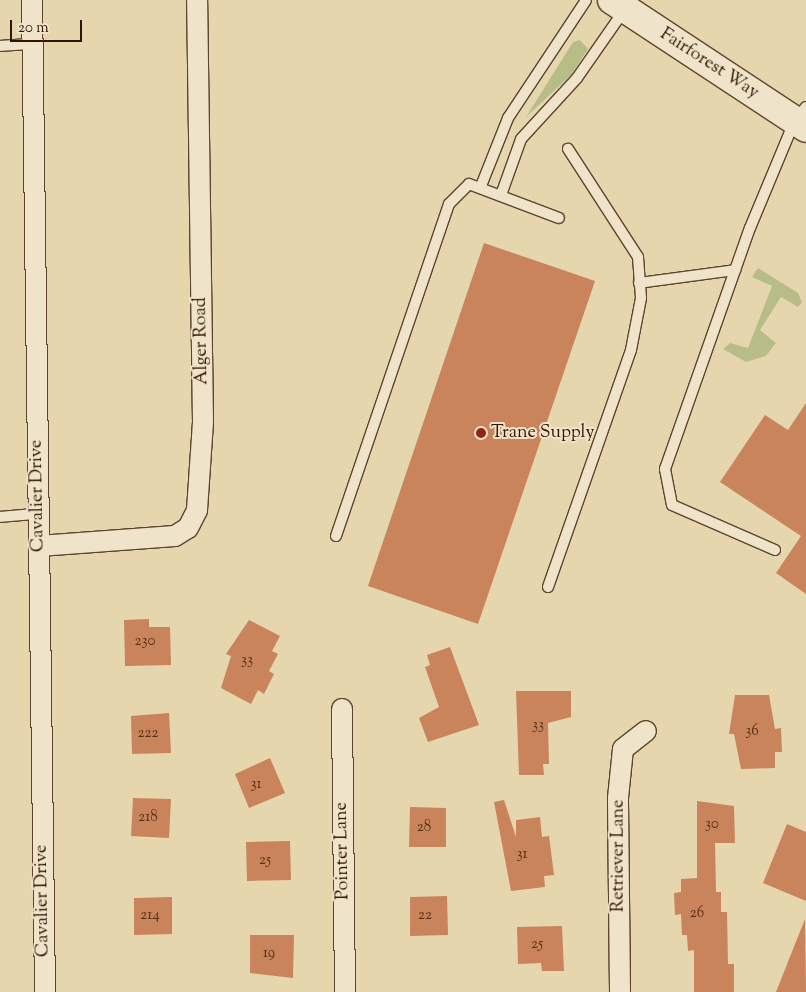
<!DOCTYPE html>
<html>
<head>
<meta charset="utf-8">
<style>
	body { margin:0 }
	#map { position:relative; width:806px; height:992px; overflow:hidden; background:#e6d6ae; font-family:"Sorts Mill Goudy",serif }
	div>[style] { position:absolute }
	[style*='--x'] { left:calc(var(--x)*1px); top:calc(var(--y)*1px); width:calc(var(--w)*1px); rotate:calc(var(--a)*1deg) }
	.green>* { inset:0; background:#b8bd88 }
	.building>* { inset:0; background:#c9845b }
	.roads { filter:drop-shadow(1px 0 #5e442c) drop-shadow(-1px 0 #5e442c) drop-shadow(0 1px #5e442c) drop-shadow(0 -1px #5e442c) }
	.lane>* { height:10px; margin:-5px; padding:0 5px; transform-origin:5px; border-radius:5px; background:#efe4ca }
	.street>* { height:20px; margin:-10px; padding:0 10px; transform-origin:10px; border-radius:10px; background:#efe4ca }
	.secondary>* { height:28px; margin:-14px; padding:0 14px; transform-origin:14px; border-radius:14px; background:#efe4ca }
	.dots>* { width:14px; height:14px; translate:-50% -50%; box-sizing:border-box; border:2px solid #efe4ca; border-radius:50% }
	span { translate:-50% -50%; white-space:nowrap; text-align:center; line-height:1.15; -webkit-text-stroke:4px #efe4ca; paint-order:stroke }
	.number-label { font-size:15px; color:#563017 }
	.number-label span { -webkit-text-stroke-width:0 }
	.street-label { font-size:18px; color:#301400 }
	.poi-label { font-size:18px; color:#301400 }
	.left { translate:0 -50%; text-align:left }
	.scale { position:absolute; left:10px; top:20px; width:72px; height:22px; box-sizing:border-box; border:2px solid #301400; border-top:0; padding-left:6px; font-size:15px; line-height:18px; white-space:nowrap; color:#301400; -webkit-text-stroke:4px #efe4ca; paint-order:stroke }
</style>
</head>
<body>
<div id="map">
	<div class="green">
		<i style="clip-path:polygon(580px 40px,588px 49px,571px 75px,526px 117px,573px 42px)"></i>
		<i style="clip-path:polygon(758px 268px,798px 293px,802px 302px,798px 307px,781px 297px,760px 330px,776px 343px,766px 356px,746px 362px,723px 349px,730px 343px,748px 348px,772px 286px,752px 277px)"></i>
	</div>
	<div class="building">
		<i style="clip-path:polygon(484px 243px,595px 281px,478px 624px,368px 586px)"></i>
		<i style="clip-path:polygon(806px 403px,806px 594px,776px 573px,801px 536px,720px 482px,765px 415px,788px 430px)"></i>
		<i style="clip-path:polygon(149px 619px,149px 627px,170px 627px,171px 665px,125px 666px,124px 620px)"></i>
		<i style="clip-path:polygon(249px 620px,280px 636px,272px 651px,278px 654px,269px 671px,274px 674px,264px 694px,258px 690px,251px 704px,221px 688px,231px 656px,226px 654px)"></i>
		<i style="clip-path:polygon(450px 647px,479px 725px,428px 742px,419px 718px,439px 707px,425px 667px,430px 665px,427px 655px)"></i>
		<i style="clip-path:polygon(516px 691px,571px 691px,571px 717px,548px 723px,549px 764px,543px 764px,544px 775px,519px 775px)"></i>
		<i style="clip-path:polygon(735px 695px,769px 695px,775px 729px,781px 728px,782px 752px,775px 752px,775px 768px,741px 769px,734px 734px,729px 734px)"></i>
		<i style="clip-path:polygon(169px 713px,171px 753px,132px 754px,131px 716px)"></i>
		<i style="clip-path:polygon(270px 758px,285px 793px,249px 808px,235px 774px)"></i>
		<i style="clip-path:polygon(133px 798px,171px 799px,169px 838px,131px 836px)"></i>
		<i style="clip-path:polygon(504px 800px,516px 837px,516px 820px,540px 817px,542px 837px,549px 836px,554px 875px,544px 876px,545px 887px,511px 891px,494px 802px)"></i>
		<i style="clip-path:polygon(697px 801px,734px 806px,735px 843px,715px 843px,716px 892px,721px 892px,721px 912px,727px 912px,728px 964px,734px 964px,734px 992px,694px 992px,694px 950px,688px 951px,687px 935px,682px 935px,681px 914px,675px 915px,674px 893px,681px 892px,681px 879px,697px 878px)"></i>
		<i style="clip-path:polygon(410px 807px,446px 808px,446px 847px,409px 847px)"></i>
		<i style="clip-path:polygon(787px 824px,806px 832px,806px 901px,763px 883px)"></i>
		<i style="clip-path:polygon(290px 841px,291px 880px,247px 881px,246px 842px)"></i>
		<i style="clip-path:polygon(447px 896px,448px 935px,410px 936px,410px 897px)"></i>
		<i style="clip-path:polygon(172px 897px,172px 934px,134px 935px,134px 898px)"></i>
		<i style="clip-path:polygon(805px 919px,806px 992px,776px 992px)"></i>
		<i style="clip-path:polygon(562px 926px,564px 971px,542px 971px,541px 963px,518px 964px,517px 927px)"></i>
		<i style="clip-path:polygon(250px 935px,294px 935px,293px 978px,250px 973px)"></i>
	</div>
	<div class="roads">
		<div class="lane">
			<i style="--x:0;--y:46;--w:32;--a:-4"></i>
			<i style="--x:481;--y:186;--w:73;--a:-68.3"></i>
			<i style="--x:508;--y:118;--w:141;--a:-56.5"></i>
			<i style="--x:501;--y:195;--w:59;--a:-70.3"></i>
			<i style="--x:521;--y:139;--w:83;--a:-47.4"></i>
			<i style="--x:577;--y:78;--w:84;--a:-55.2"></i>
			<i style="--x:639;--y:283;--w:97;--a:-7.7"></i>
			<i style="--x:0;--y:517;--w:38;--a:-5"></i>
			<i style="--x:336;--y:536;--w:351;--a:-71.2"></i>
			<i style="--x:449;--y:204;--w:28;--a:-45"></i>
			<i style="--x:469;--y:184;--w:96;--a:20.7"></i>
			<i style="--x:775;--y:550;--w:112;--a:-156.4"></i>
			<i style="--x:672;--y:505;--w:37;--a:-101"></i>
			<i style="--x:665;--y:469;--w:256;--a:-70.6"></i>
			<i style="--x:750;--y:228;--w:117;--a:-67.4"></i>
			<i style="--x:795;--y:120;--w:17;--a:-50"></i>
			<i style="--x:548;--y:587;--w:251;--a:-70.7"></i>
			<i style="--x:631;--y:350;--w:53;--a:-79.1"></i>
			<i style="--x:641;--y:298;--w:41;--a:-94.2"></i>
			<i style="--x:638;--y:257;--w:129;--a:-122.9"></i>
		</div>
		<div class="street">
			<i style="--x:32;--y:0;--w:992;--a:89.25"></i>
			<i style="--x:39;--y:546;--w:136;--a:-4.2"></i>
			<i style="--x:175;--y:536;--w:15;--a:-32"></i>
			<i style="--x:188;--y:528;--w:20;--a:-63"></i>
			<i style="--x:197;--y:510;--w:88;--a:-86.1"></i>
			<i style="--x:203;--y:422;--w:422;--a:-90.8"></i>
			<i style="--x:342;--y:709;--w:283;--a:89.4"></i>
			<i style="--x:620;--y:992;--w:194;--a:-90.6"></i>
			<i style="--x:618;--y:798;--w:49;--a:-84.2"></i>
			<i style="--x:623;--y:749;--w:29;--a:-38"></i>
		</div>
		<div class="secondary">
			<i style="--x:612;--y:0;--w:232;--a:33.4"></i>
		</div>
	</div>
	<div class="dots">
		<i style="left:481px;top:433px;background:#8f2418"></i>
	</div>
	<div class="number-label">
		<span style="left:145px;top:642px">230</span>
		<span style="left:247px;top:661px">33</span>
		<span style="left:538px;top:726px">33</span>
		<span style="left:752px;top:732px">36</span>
		<span style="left:148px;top:734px">222</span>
		<span style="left:256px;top:785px">31</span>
		<span style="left:148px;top:818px">218</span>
		<span style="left:712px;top:825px">30</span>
		<span style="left:424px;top:828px">28</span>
		<span style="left:522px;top:855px">31</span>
		<span style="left:265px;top:861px">25</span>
		<span style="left:697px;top:914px">26</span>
		<span style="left:150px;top:916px">214</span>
		<span style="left:425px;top:916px">22</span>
		<span style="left:537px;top:945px">25</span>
		<span style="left:269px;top:954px">19</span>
	</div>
	<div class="street-label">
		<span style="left:709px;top:64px;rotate:33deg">Fairforest Way</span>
		<span style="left:202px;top:341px;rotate:-91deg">Alger Road</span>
		<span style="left:38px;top:496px;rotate:-91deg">Cavalier Drive</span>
		<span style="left:343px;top:851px;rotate:-91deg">Pointer Lane</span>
		<span style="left:619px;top:856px;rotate:-90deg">Retriever Lane</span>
		<span style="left:43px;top:901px;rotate:-91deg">Cavalier Drive</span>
	</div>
	<div class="poi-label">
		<span class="left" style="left:491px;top:433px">Trane Supply</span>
	</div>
	<div class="scale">20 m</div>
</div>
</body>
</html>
